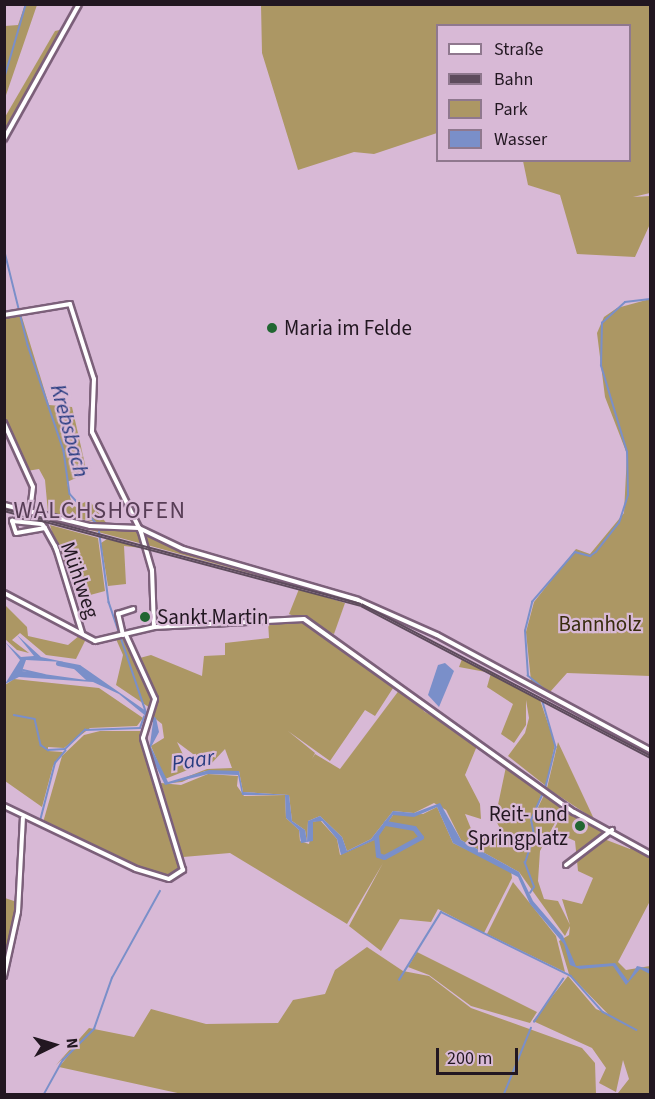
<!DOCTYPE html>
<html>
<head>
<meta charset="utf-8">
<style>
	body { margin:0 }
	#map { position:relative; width:655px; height:1099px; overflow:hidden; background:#d8b9d6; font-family:"Source Sans 3",sans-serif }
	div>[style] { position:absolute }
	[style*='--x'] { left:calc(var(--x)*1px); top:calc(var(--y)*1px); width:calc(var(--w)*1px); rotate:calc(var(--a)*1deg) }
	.green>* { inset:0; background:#ac9764 }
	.water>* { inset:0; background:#7a8fc9 }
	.stream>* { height:1.5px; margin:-0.75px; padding:0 0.75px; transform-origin:0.75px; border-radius:0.75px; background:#7a8fc9 }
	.river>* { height:5px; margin:-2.5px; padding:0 2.5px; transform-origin:2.5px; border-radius:2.5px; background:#7a8fc9 }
	.roads { filter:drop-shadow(2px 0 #7c607a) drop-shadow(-2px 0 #7c607a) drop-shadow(0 2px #7c607a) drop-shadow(0 -2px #7c607a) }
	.minor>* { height:4px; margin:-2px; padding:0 2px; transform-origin:2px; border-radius:2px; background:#fff }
	.rail>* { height:4px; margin-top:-2px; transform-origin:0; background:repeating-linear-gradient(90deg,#d8b9d6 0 4.5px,#5e4c5d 0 9px); box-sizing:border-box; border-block:2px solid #5e4c5d }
	.dots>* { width:16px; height:16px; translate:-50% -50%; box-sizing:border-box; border:3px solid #d8b9d6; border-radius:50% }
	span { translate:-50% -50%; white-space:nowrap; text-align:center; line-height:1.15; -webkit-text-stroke:4.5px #d8b9d6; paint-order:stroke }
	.poi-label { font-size:21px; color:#221721 }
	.left { translate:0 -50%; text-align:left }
	.right { translate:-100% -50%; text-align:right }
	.street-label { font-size:21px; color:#221721 }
	.park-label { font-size:21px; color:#372b0d }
	.water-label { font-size:22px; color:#283c81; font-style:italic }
	.quarter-label { font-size:24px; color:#573d56; letter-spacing:1.5px }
	.frame { position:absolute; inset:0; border:6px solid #221721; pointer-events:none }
	.legend { position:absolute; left:436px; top:24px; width:195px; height:138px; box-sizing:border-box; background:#d8b9d6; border:2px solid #8f788e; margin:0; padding:8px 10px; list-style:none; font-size:18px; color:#221721 }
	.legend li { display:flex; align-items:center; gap:12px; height:30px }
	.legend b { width:30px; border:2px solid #8f788e }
	.north { position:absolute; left:24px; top:1015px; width:60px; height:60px; -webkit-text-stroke:4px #d8b9d6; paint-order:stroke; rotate:85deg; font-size:16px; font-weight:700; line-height:24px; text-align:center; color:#221721 }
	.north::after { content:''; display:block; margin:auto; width:21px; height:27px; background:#221721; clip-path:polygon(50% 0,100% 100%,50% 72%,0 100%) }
	.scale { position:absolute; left:436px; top:1048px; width:82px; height:27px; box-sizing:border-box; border:3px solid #221721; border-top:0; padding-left:8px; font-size:18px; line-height:21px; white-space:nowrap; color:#221721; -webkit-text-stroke:4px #d8b9d6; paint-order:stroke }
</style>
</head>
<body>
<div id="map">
	<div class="green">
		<i style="clip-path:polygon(25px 4px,37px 5px,5px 98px,5px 26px,18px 25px)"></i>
		<i style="clip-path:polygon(261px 5px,650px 5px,650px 193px,633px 197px,650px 196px,650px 224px,635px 257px,577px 254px,560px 195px,528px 185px,523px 161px,630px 160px,630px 26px,438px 26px,437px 133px,374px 154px,354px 152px,298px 170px,262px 53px)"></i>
		<i style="clip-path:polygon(64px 29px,10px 126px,5px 134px,5px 117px,55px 31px)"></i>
		<i style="clip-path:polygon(650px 299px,650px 676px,567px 673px,550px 692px,531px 681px,526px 632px,534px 602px,576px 549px,590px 554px,624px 513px,627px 454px,605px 397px,597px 333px,604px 317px,617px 308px)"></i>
		<i style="clip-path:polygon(21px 314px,49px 405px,72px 407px,87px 473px,67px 482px,71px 501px,75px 507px,89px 500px,107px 524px,48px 513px,45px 480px,39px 469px,27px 471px,10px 432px,5px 416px,4px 317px)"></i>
		<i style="clip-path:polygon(4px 507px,96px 529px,137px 530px,143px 544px)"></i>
		<i style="clip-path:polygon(50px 525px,98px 538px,105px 591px,79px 598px,72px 578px,66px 580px)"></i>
		<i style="clip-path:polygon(144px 532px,183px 551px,306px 584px,361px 604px,147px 545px)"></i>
		<i style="clip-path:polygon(107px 539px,142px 548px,124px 546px,126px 584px,108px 586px,101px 543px)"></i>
		<i style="clip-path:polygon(299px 589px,345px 603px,334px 634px,289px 614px)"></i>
		<i style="clip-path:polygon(4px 604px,27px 627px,28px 636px,68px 645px,80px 635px,86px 639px,76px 659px,46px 655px,20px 633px,12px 640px,29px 653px,17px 650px,5px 639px)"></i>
		<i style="clip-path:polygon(268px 621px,308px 623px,395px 685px,375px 716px,365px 710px,330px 761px,288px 731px,315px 753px,312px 759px,315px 754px,340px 769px,400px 689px,425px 712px,479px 741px,465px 775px,480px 804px,481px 819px,465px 814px,474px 836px,494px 839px,502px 832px,495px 819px,507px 762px,543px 790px,530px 824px,546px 791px,564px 806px,540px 851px,538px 881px,544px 899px,558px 901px,570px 925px,562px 899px,582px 904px,593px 878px,578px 871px,575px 841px,553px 831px,566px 807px,610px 829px,589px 850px,604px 839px,630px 849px,634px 842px,650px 856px,650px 901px,618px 962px,626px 970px,650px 966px,650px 1094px,618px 1093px,629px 1079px,623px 1060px,616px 1092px,599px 1083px,606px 1068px,592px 1048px,533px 1021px,568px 976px,596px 1009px,608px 1014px,569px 974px,559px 941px,569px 935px,570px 926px,565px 936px,519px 872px,461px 840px,446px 810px,434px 803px,414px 813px,393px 811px,371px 839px,347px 851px,342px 837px,320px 816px,308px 821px,307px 842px,305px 830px,292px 821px,289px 795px,243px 792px,239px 771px,205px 771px,182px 782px,171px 783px,207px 769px,232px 768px,225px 749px,209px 766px,177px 742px,190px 769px,165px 779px,151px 746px,164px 738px,162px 724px,152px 716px,158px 700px,136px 659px,151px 655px,202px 676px,204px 656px,225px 655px,225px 643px,269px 638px)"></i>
		<i style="clip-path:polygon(123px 637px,154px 700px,153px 710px,116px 685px,123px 655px,116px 639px)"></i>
		<i style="clip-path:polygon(462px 659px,492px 673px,540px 700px,555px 744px,546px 786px,508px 756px,525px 733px,529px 718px,526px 700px,526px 725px,514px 743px,501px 734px,513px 704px,487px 687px,491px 673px,459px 667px)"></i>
		<i style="clip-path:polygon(14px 679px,99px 688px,143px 718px,137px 726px,90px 728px,64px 748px,48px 747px,48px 751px,63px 752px,53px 766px,42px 807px,5px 781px,5px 685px)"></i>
		<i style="clip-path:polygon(100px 731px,140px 731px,182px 865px,175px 876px,141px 869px,42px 826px,62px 756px,84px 735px)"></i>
		<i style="clip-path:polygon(558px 742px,594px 819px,547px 788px)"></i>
		<i style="clip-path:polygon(208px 774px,238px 776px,237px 786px,244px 796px,285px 795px,286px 818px,299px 830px,300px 841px,309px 844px,313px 822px,320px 820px,337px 839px,340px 855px,376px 839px,393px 815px,423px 814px,437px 807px,453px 843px,511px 871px,512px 878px,484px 933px,438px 909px,431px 922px,400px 919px,381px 951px,349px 926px,383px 863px,347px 924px,230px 853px,183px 857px,161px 783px,181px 785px)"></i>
		<i style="clip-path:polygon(513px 882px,556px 936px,565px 972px,487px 934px)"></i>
		<i style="clip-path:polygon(5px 898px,17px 902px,5px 970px)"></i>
		<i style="clip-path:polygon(367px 947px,403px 971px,429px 976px,471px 1008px,582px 1048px,595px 1063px,596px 1094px,182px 1094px,59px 1067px,77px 1045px,56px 1065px,89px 1028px,134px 1037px,151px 1009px,206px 1024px,278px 1023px,293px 1000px,325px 994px,335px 970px)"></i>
		<i style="clip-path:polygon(417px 952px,537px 1012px,530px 1023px,471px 1006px,429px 975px,408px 967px)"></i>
	</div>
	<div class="water">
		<i style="clip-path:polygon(17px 635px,41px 657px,64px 662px,26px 660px,22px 671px,86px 680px,72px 667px,80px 665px,156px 718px,159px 732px,151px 747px,168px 782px,209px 770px,239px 771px,243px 792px,289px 795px,292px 821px,305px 830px,307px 842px,308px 821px,320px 816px,342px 837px,347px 851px,371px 839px,393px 811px,414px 813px,440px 803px,461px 840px,519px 872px,533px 901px,563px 936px,576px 966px,615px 963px,628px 981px,637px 966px,650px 969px,650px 974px,640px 969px,626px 985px,613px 966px,580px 969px,570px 965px,564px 944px,530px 904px,518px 877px,453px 843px,437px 807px,414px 817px,393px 815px,377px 839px,341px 855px,337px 839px,322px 821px,313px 822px,313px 841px,301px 843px,299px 830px,286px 818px,285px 795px,242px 795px,238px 775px,208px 774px,165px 785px,149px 752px,153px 722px,119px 694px,93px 682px,19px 677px,5px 684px,20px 660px,5px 642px,21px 657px,34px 656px)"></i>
		<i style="clip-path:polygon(445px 663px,454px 671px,439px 707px,428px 695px,438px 665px)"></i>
	</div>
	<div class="stream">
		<i style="--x:4;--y:79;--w:78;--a:-73.7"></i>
		<i style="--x:4;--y:248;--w:100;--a:76.1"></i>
		<i style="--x:28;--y:345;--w:112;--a:71.2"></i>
		<i style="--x:64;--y:451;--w:43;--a:82.1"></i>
		<i style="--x:70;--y:494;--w:40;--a:48"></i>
		<i style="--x:99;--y:528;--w:75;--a:82.3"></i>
		<i style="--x:109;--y:602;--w:118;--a:71.3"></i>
		<i style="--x:23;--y:670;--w:22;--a:13"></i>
		<i style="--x:547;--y:692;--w:25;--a:-140"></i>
		<i style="--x:528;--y:676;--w:45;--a:-93.8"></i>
		<i style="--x:525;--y:631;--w:30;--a:-76"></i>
		<i style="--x:532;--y:602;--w:66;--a:-49.3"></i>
		<i style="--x:575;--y:552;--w:16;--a:15"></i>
		<i style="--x:590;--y:556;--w:7;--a:-34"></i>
		<i style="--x:596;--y:552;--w:37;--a:-52"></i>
		<i style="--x:619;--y:523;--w:29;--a:-72"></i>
		<i style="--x:628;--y:495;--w:43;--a:-91.3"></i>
		<i style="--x:627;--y:452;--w:90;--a:-106.8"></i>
		<i style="--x:601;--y:366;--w:43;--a:-88.7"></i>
		<i style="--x:602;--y:323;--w:31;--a:-42"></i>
		<i style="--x:625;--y:302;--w:25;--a:-7"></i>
		<i style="--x:543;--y:702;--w:47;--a:73.9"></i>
		<i style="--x:556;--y:747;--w:41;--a:104"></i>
		<i style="--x:14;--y:715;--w:21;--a:11"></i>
		<i style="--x:35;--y:719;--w:27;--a:77"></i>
		<i style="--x:41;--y:745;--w:9;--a:36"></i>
		<i style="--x:48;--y:750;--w:17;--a:-3"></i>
		<i style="--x:65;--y:749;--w:28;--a:-44"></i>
		<i style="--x:85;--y:730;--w:55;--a:-2.1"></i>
		<i style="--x:140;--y:728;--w:12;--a:-70"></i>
		<i style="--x:39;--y:825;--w:64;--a:-75.5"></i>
		<i style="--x:55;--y:763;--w:16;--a:-50"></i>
		<i style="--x:530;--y:893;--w:7;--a:-56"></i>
		<i style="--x:534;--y:887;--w:26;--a:-111"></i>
		<i style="--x:525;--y:863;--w:29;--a:-72"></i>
		<i style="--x:534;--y:835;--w:15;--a:-101"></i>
		<i style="--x:531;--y:820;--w:30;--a:-66"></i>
		<i style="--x:399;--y:980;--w:80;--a:-58.3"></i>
		<i style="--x:441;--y:912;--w:145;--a:26.2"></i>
		<i style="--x:571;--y:976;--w:48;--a:48.4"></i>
		<i style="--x:603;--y:1012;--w:38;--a:28"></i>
		<i style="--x:534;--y:1022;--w:52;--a:-56"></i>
		<i style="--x:44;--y:1094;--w:39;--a:-61"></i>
		<i style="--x:63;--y:1060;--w:44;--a:-45"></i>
		<i style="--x:94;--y:1029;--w:54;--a:-70.6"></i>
		<i style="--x:112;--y:978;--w:99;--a:-61.1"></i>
		<i style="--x:504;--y:1094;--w:71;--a:-67.8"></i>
	</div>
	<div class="river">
		<i style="--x:58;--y:663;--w:20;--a:11"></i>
		<i style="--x:376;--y:836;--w:19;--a:84"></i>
		<i style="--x:378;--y:855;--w:6;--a:18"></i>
		<i style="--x:384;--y:857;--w:42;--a:-28.4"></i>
		<i style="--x:421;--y:837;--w:11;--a:-128"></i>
		<i style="--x:414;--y:828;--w:29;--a:-170"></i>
	</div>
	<div class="roads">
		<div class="minor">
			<i style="--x:4;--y:139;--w:154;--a:-60.9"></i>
			<i style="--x:4;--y:315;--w:67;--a:-9.5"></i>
			<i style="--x:70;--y:304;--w:79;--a:72.3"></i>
			<i style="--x:94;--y:379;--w:53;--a:92.2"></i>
			<i style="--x:92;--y:432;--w:111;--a:63.9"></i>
			<i style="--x:141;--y:532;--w:40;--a:74"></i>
			<i style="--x:152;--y:570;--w:57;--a:88"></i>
			<i style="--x:4;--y:423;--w:70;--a:65.6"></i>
			<i style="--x:33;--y:487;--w:24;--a:97"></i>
			<i style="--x:4;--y:505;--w:89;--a:13.7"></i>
			<i style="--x:90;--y:526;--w:49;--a:2.3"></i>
			<i style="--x:139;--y:528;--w:49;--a:25.5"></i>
			<i style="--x:183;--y:549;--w:182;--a:16.2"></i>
			<i style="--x:358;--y:600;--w:86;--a:23.9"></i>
			<i style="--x:437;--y:635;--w:242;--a:28.4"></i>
			<i style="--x:45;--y:528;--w:29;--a:170"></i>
			<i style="--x:16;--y:533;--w:13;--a:-108"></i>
			<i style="--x:12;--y:521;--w:30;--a:6"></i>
			<i style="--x:42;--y:524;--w:5;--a:53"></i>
			<i style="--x:45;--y:528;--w:21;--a:61"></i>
			<i style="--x:55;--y:546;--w:5;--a:68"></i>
			<i style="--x:57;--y:551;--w:86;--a:73"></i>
			<i style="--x:4;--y:593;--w:103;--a:27.8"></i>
			<i style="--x:95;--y:641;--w:61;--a:-13.3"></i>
			<i style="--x:154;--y:627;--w:150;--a:-3.1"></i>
			<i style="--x:304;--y:619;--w:332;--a:35.6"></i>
			<i style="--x:574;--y:812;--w:87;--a:28.9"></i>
			<i style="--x:123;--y:635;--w:22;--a:-103"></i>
			<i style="--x:118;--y:614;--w:16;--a:-18"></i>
			<i style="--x:4;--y:806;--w:146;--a:25.5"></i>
			<i style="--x:136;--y:869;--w:34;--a:17"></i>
			<i style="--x:169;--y:879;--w:17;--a:-33"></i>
			<i style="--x:183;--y:870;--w:138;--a:-106.9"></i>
			<i style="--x:143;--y:738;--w:41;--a:-72.9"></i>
			<i style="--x:155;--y:699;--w:70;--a:-114.4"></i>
			<i style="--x:566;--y:865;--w:58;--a:-37.3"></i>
			<i style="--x:4;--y:976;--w:66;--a:-77.7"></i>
			<i style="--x:18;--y:912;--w:94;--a:-87"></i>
		</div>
	</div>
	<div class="rail">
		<i style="--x:4;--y:510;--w:369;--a:14.9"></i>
		<i style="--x:361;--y:605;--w:327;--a:27.7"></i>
	</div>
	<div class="dots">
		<i style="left:272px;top:328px;background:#216632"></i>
		<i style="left:145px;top:617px;background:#216632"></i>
		<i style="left:580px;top:826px;background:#216632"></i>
	</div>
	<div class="poi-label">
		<span class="left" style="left:284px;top:328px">Maria im Felde</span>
		<span class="left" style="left:157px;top:617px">Sankt Martin</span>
		<span class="right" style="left:568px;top:826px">Reit- und<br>Springplatz</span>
	</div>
	<div class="street-label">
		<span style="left:80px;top:580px;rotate:71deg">Mühlweg</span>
	</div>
	<div class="park-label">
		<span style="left:600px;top:624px">Bannholz</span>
	</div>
	<div class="water-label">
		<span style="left:69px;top:431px;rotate:75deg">Krebsbach</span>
		<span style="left:193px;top:761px;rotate:-9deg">Paar</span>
	</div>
	<div class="quarter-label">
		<span style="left:100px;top:511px">WALCHSHOFEN</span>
	</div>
	<div class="frame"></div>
	<ul class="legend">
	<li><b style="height:8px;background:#fff"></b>Straße</li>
	<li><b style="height:8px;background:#5e4c5d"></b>Bahn</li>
	<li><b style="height:16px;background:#ac9764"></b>Park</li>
	<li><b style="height:16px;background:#7a8fc9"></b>Wasser</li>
	</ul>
	<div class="north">N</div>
	<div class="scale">200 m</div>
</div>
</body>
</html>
